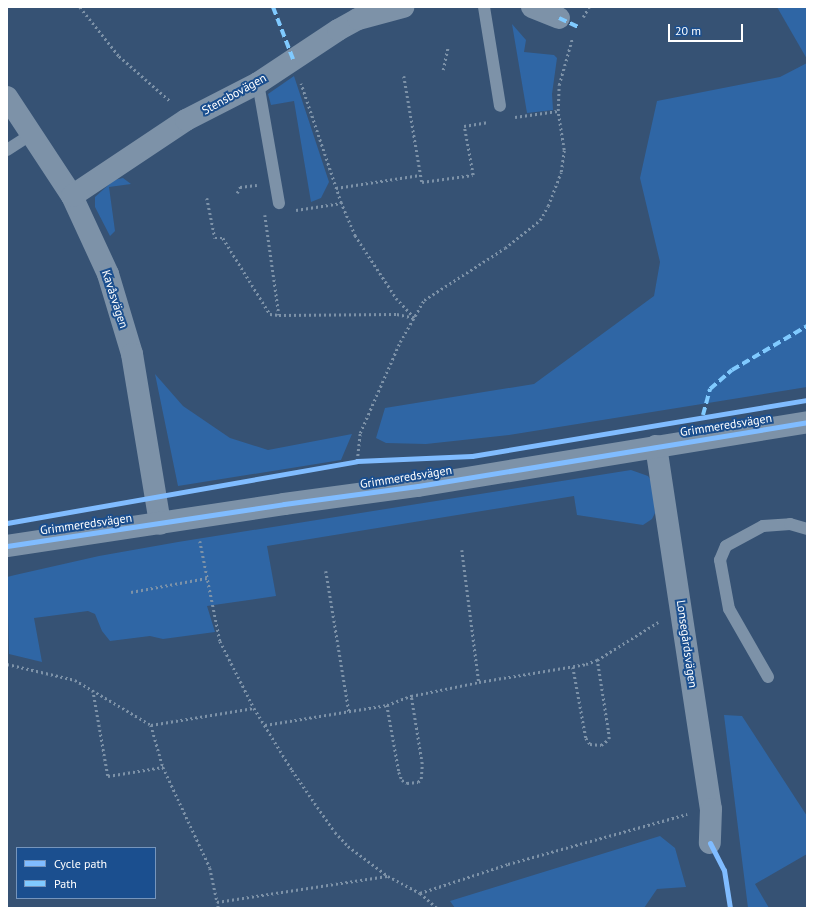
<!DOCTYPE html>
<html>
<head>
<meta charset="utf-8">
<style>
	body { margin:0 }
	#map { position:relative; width:814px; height:915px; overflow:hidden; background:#365274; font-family:"PT Sans",sans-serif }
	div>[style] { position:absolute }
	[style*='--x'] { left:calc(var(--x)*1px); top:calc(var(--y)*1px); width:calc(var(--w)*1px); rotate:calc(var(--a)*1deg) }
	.green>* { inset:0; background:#2f66a5 }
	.path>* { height:2.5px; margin-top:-1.25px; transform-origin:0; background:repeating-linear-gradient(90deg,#7d92a8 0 2px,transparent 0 5px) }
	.service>* { height:12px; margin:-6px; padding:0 6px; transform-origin:6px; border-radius:6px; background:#7d92a8 }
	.minor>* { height:22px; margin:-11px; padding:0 11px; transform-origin:11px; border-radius:11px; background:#7d92a8 }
	.tertiary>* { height:22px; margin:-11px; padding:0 11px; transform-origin:11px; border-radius:11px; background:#7d92a8 }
	.quiet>* { height:4px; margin-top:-2px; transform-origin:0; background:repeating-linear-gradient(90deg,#80caff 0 8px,transparent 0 12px) }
	.cycleway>* { height:5px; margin:-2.5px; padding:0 2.5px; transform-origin:2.5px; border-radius:2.5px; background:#80bcff }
	span { translate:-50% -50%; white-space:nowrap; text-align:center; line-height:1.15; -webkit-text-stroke:4px #1b4f8f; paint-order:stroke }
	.street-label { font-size:12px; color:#fff }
	.frame { position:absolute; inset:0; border:8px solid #fff; pointer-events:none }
	.legend { position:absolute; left:16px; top:847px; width:140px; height:52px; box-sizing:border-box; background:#1b4f8f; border:1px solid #7695bc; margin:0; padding:5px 7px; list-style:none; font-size:12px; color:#fff }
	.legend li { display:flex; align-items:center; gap:8px; height:20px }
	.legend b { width:20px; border:1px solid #7695bc }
	.scale { position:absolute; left:668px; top:24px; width:75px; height:18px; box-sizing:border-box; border:2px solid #fff; border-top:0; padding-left:5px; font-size:12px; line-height:14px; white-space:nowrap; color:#fff; -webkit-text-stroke:3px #1b4f8f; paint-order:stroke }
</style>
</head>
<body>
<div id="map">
	<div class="green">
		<i style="clip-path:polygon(777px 7px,807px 7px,807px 59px)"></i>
		<i style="clip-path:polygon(512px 24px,526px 40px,524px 52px,554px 55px,557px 58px,552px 94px,553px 110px,527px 113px)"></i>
		<i style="clip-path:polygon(807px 63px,807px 387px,509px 435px,426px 444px,386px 443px,376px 438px,385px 408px,534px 384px,654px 296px,660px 262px,640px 178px,657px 101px,780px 77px)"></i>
		<i style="clip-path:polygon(294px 76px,329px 182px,321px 198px,311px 202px,294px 101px,271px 105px,268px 94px)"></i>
		<i style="clip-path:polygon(123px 178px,131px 184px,109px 187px,115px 231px,110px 236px,95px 207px,95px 197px,114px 180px)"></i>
		<i style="clip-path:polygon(155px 374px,183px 406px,230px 438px,268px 450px,352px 434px,341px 460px,178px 486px)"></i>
		<i style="clip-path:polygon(631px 470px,648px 476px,652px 482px,655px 513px,652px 519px,643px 525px,577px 515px,574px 496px,267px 546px,276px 596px,207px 606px,215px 632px,163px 639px,150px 636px,110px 641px,102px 631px,95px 614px,88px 611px,34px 618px,42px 662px,9px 654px,7px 577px,15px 575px,99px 556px,178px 542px)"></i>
		<i style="clip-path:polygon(724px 715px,742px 716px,807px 816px,807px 854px,755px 884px,769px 908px,748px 908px)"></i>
		<i style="clip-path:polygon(660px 836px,675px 848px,686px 887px,657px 889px,644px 908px,455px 908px,450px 901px)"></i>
	</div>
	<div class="path">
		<i style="--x:80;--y:7;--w:63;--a:51.5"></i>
		<i style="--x:119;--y:56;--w:68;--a:41.4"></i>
		<i style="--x:583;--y:17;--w:12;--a:-59"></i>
		<i style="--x:443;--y:70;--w:24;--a:-78"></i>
		<i style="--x:404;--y:76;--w:108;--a:80.4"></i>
		<i style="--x:422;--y:182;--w:51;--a:-7.8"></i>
		<i style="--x:473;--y:175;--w:50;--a:-100.4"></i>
		<i style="--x:464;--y:126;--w:25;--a:-9"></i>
		<i style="--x:515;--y:117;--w:43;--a:-7.9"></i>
		<i style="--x:336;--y:188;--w:85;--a:-8.8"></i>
		<i style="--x:237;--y:193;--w:7;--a:-63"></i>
		<i style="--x:240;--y:187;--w:17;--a:-7"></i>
		<i style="--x:207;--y:198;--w:41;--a:78.7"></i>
		<i style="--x:215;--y:238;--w:8;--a:0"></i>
		<i style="--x:223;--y:238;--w:89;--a:58.3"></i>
		<i style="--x:270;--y:314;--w:9;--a:6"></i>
		<i style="--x:296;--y:210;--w:46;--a:-8.8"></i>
		<i style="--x:265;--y:215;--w:101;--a:82"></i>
		<i style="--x:279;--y:315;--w:118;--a:-0.5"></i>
		<i style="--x:397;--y:314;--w:17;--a:13"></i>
		<i style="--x:414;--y:318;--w:25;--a:-133"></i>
		<i style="--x:397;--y:300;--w:77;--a:-123.3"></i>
		<i style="--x:355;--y:236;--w:36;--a:-113"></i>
		<i style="--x:341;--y:203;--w:126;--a:-108.6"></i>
		<i style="--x:357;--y:461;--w:28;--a:-84"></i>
		<i style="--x:360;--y:433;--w:99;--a:-66.3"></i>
		<i style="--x:400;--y:342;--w:48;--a:-60.3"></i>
		<i style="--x:424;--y:300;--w:96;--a:-32.7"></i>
		<i style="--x:505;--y:248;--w:45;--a:-38.7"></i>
		<i style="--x:540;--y:220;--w:16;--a:-60"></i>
		<i style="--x:548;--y:206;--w:36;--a:-69"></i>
		<i style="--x:561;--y:172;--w:22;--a:-82"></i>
		<i style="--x:564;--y:150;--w:39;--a:-99"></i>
		<i style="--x:558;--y:111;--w:26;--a:-88"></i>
		<i style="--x:559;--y:85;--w:48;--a:-74.2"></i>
		<i style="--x:200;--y:541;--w:102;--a:78.7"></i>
		<i style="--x:220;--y:641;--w:75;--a:63.1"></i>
		<i style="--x:254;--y:708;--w:73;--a:58.5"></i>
		<i style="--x:292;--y:770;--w:75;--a:55.3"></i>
		<i style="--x:335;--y:832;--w:19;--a:47"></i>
		<i style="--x:348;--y:846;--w:50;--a:36.9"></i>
		<i style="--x:388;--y:876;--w:36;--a:28"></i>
		<i style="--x:420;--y:893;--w:93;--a:-18.2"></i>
		<i style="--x:508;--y:864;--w:186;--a:-15.6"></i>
		<i style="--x:462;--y:550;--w:133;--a:82.7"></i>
		<i style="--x:326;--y:571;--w:143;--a:80.7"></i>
		<i style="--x:131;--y:592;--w:77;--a:-10.4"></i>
		<i style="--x:7;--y:664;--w:70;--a:13.2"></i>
		<i style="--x:75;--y:680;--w:88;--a:30.6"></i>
		<i style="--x:151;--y:725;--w:44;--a:74.1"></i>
		<i style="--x:163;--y:767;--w:111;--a:65"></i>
		<i style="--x:210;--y:868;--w:35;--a:78"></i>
		<i style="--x:573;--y:667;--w:72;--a:79.6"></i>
		<i style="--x:586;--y:738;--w:7;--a:56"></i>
		<i style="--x:590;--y:744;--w:11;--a:5"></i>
		<i style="--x:601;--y:745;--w:10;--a:-37"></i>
		<i style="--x:609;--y:739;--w:9;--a:-96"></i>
		<i style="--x:608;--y:730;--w:71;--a:-98.9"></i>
		<i style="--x:93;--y:690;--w:87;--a:80.1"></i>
		<i style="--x:108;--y:776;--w:56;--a:-9.3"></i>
		<i style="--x:387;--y:705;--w:68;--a:79.8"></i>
		<i style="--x:399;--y:772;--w:9;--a:69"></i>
		<i style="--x:402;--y:780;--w:6;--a:31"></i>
		<i style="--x:407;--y:783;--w:11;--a:-5"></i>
		<i style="--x:418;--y:782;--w:4;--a:-45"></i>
		<i style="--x:421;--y:779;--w:15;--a:-86"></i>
		<i style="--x:422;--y:764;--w:69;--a:-99.2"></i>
		<i style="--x:151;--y:725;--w:104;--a:-9.4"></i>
		<i style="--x:265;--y:725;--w:124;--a:-9.3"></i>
		<i style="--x:387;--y:705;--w:26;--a:-21"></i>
		<i style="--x:411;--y:696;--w:69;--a:-11.6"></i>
		<i style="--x:479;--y:682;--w:109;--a:-9.5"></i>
		<i style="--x:586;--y:664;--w:12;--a:-20"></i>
		<i style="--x:597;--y:660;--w:72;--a:-31.9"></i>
		<i style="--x:420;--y:893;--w:23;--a:41"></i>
		<i style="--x:218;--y:908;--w:6;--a:-99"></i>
		<i style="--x:217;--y:902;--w:172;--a:-8.7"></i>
	</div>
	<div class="service">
		<i style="--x:484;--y:7;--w:100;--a:80.8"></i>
		<i style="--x:258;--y:83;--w:122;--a:80.1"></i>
		<i style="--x:7;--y:150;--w:30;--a:-33"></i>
		<i style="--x:768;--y:677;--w:78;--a:-119.8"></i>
		<i style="--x:729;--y:609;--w:50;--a:-100.4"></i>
		<i style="--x:720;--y:560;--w:15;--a:-67"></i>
		<i style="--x:726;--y:546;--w:42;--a:-28.4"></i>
		<i style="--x:763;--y:526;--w:27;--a:-4"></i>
		<i style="--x:790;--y:524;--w:18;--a:16"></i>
	</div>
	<div class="minor">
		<i style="--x:532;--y:7;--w:29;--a:22"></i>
		<i style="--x:7;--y:97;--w:118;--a:56.7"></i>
		<i style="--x:72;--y:196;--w:86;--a:65.2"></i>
		<i style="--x:108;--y:274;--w:84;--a:73.3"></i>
		<i style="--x:132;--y:354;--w:172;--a:80.6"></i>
		<i style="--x:72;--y:196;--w:137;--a:-33.7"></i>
		<i style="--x:186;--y:120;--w:81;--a:-27.2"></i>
		<i style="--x:258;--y:83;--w:96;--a:-33.5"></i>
		<i style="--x:338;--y:30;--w:23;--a:-29"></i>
		<i style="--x:358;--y:19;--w:47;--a:-14.9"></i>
		<i style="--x:656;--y:446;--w:367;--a:81.4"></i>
		<i style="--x:711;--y:809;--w:34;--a:92"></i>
	</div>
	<div class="tertiary">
		<i style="--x:7;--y:546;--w:280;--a:-8.6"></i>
		<i style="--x:284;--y:504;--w:135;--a:-7.7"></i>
		<i style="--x:418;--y:486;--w:394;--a:-9.3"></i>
	</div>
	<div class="quiet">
		<i style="--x:273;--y:7;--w:56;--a:69"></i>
		<i style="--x:559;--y:18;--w:21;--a:25"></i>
		<i style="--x:703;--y:415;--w:27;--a:-75"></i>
		<i style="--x:710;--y:389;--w:29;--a:-41"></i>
		<i style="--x:732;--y:370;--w:87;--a:-30.4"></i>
	</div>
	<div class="cycleway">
		<i style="--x:7;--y:523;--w:355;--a:-10"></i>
		<i style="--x:357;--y:461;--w:115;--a:-2.5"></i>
		<i style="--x:472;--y:456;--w:340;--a:-9.5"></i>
		<i style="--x:7;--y:546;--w:280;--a:-8.6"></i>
		<i style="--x:284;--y:504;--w:135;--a:-7.7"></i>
		<i style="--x:418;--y:486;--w:394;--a:-9.3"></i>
		<i style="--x:710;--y:843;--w:30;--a:63"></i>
		<i style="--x:724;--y:870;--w:38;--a:81"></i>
	</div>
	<div class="street-label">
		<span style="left:234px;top:94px;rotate:-29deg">Stensbovägen</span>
		<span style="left:115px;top:299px;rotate:72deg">Kavåsvägen</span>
		<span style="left:726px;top:425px;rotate:-9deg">Grimmeredsvägen</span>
		<span style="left:406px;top:477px;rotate:-9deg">Grimmeredsvägen</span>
		<span style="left:86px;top:524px;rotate:-8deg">Grimmeredsvägen</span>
		<span style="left:687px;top:644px;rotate:82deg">Lonsegårdsvägen</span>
	</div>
	<div class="frame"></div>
	<ul class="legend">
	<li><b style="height:5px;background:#80bcff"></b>Cycle path</li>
	<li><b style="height:5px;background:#80caff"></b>Path</li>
	</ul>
	<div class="scale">20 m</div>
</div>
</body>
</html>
